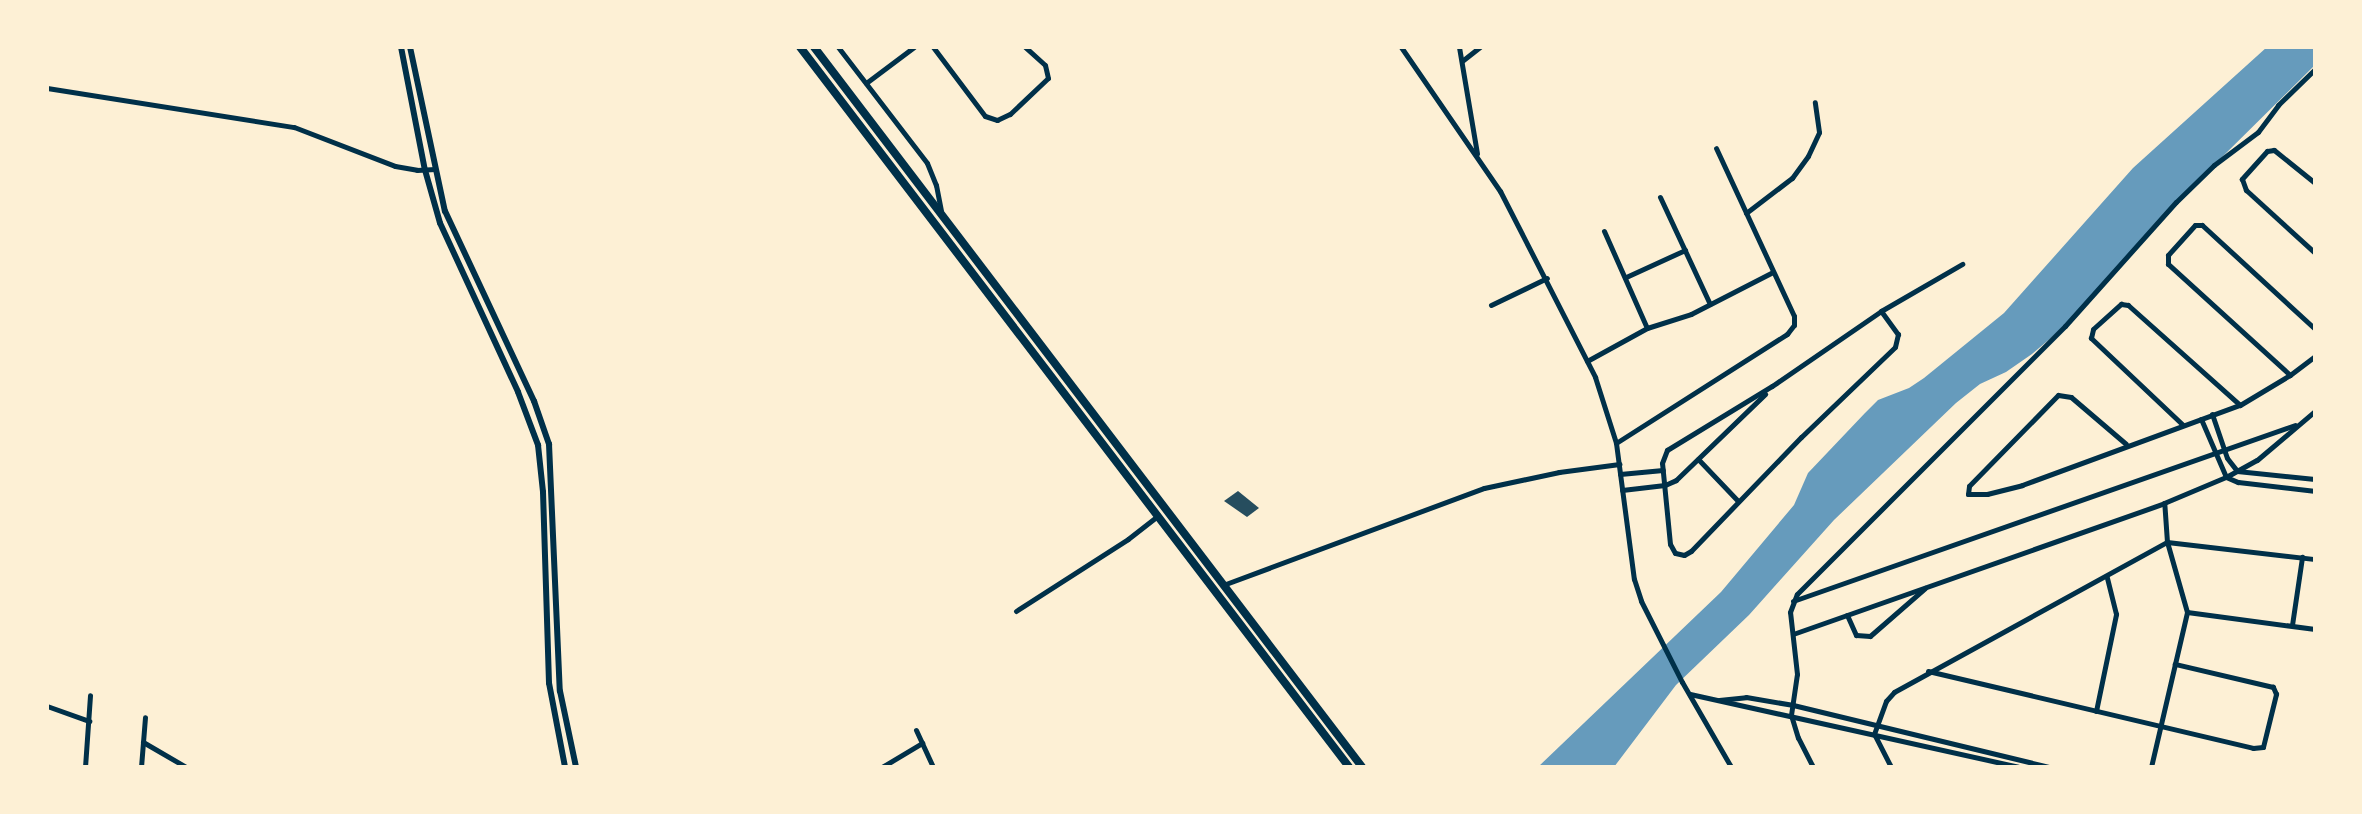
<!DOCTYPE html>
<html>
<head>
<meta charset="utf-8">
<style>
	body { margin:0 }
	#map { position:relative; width:2362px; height:814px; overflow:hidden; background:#fdf0d5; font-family:"Fira Sans",sans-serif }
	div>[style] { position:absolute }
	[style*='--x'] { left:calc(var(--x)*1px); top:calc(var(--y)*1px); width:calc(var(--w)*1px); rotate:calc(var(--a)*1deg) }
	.water>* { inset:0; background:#669bbc }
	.building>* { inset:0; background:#264d5e }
	.minor>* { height:5px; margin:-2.5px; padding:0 2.5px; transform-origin:2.5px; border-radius:2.5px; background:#003049 }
	.tertiary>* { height:6px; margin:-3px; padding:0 3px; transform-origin:3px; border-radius:3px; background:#003049 }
	.primary>* { height:8px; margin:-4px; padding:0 4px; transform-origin:4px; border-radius:4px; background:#003049 }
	span { translate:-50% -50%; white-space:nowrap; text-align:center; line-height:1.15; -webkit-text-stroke:6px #fdf0d5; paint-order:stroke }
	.frame { position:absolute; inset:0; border:49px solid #fdf0d5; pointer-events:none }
</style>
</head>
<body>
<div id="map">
	<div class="water">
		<i style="clip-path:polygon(2267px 47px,2315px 47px,2315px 65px,2214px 165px,2065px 326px,2032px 354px,2006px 372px,1980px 384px,1956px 403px,1834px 520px,1749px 615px,1676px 685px,1614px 767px,1538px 767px,1721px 592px,1794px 505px,1808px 473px,1865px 413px,1878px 400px,1909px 388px,1924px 378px,2004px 313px,2133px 168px)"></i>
	</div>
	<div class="building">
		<i style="clip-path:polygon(1238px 491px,1259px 508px,1247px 517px,1224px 501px)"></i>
	</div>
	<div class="minor">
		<i style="--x:838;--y:47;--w:146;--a:52.5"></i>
		<i style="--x:927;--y:163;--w:24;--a:68"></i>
		<i style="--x:936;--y:185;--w:26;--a:79"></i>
		<i style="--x:933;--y:47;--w:86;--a:53"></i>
		<i style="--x:985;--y:116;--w:13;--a:18"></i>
		<i style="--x:997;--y:120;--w:14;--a:-25"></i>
		<i style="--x:1010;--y:114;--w:52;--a:-43.5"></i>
		<i style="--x:1048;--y:78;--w:13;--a:-103"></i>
		<i style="--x:1045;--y:65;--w:27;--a:-138"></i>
		<i style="--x:1401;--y:47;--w:175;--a:55.5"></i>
		<i style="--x:1500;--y:191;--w:209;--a:62.9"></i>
		<i style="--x:1595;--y:377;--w:69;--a:72.3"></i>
		<i style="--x:1616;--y:443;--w:137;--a:82.5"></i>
		<i style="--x:1634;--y:579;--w:23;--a:72"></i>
		<i style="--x:1641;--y:601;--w:91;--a:63.2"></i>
		<i style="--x:1682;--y:682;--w:98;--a:60"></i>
		<i style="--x:1459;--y:47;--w:108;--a:80.4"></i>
		<i style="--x:1462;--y:61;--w:23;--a:-38"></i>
		<i style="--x:866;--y:83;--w:60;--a:-36.9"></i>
		<i style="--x:47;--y:88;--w:250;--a:9"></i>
		<i style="--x:294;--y:127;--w:108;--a:21.1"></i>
		<i style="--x:395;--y:166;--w:22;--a:10"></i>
		<i style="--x:417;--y:170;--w:18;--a:-3"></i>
		<i style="--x:2315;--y:183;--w:53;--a:-141.2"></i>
		<i style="--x:2274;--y:150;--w:7;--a:172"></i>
		<i style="--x:2267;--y:151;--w:38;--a:132"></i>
		<i style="--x:2242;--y:179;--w:12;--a:70"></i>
		<i style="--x:2246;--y:190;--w:93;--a:42.4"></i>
		<i style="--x:1660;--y:197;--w:118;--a:65"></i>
		<i style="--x:1746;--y:213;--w:58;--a:-37.3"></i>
		<i style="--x:1792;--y:178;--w:27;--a:-54"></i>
		<i style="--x:1808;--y:156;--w:26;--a:-65"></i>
		<i style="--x:1819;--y:132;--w:30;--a:-98"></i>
		<i style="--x:1604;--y:231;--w:106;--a:66.1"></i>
		<i style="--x:1626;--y:277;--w:65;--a:-24.6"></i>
		<i style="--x:1491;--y:305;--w:62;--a:-25.7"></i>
		<i style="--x:1881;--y:311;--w:29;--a:54"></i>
		<i style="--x:1898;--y:334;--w:13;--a:103"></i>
		<i style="--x:1895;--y:347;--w:130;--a:136.2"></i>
		<i style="--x:1801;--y:437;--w:158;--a:134"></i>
		<i style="--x:1691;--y:551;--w:8;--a:150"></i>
		<i style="--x:1684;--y:555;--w:9;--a:-167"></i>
		<i style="--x:1675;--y:553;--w:10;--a:-119"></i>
		<i style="--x:1670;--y:544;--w:81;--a:-95.6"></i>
		<i style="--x:1662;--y:463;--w:14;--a:-69"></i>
		<i style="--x:1667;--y:450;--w:123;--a:-31.4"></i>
		<i style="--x:1772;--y:386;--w:132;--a:-34.5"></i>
		<i style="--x:1881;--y:311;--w:94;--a:-30.1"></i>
		<i style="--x:1587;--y:361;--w:68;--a:-28.8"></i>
		<i style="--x:1647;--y:328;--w:46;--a:-17.7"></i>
		<i style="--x:1691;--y:314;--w:92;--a:-27.1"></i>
		<i style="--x:2290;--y:375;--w:165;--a:-137.7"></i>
		<i style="--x:2168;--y:264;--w:9;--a:-90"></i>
		<i style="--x:2168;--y:255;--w:40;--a:-48"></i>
		<i style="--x:2195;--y:225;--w:7;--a:0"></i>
		<i style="--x:2202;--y:225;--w:154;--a:42.6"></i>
		<i style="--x:2212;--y:414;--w:46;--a:71.2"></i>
		<i style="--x:2227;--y:458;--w:16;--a:52"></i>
		<i style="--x:2237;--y:471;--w:78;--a:5.9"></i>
		<i style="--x:2201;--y:419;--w:63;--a:66.7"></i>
		<i style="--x:2183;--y:425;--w:127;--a:-136.6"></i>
		<i style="--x:2091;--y:338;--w:9;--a:-77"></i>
		<i style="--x:2093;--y:329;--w:38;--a:-42"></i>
		<i style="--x:2121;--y:304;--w:7;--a:8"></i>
		<i style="--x:2128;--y:305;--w:150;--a:41.8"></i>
		<i style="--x:1616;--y:443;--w:203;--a:-32.5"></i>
		<i style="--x:1787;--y:334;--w:11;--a:-52"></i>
		<i style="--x:1794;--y:325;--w:9;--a:-90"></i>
		<i style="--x:1794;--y:316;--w:185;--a:-114.9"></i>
		<i style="--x:2126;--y:444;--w:72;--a:-139.5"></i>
		<i style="--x:2071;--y:397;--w:13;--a:-171"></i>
		<i style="--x:2058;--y:395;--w:127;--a:134.4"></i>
		<i style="--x:1969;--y:486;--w:8;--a:97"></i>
		<i style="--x:1968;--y:494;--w:19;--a:0"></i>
		<i style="--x:1987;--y:494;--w:36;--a:-14"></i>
		<i style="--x:2022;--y:485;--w:232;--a:-20.2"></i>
		<i style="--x:2240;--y:405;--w:58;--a:-31"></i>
		<i style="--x:2290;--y:375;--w:31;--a:-37"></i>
		<i style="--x:1698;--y:459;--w:58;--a:46.4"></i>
		<i style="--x:1620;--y:474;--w:43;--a:-5.3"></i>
		<i style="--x:2226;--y:477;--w:13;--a:23"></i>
		<i style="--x:2238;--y:482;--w:78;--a:6.7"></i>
		<i style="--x:1622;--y:490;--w:43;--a:-6.6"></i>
		<i style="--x:1665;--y:485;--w:12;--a:-24"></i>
		<i style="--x:1676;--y:480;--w:124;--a:-44"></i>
		<i style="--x:1223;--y:585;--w:278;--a:-20.4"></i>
		<i style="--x:1484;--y:488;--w:77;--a:-12"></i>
		<i style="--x:1559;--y:472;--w:61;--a:-7.6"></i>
		<i style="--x:1793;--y:601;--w:532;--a:-19.32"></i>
		<i style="--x:1016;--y:611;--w:133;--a:-32.7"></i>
		<i style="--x:1128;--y:539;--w:37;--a:-38"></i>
		<i style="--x:2187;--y:612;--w:129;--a:7.6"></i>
		<i style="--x:1847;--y:615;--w:22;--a:66"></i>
		<i style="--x:1856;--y:635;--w:14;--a:4"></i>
		<i style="--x:1870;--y:636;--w:73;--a:-41.1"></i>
		<i style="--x:2292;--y:625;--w:69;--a:-81.6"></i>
		<i style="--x:1793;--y:634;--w:393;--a:-19.4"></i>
		<i style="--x:2164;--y:503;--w:67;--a:-22.8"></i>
		<i style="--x:2226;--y:477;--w:35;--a:-29"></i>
		<i style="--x:2257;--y:460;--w:76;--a:-40.2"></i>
		<i style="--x:1928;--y:671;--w:334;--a:13.3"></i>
		<i style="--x:2253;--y:748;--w:10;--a:-6"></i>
		<i style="--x:2263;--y:747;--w:55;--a:-76.2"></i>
		<i style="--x:2276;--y:694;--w:8;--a:-113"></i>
		<i style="--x:2273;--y:687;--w:101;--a:-166.8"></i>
		<i style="--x:1690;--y:694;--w:336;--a:12.5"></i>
		<i style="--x:1719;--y:700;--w:27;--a:-6"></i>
		<i style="--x:1746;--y:697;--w:48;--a:9.7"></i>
		<i style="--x:1793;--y:705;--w:263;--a:13.6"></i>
		<i style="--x:47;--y:706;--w:45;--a:19.7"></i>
		<i style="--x:2096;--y:711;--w:99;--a:-78.3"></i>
		<i style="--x:2116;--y:614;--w:38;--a:-104"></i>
		<i style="--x:916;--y:730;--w:41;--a:65.3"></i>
		<i style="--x:143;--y:742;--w:50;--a:30.2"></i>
		<i style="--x:85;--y:767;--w:72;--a:-86"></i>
		<i style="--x:141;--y:767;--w:50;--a:-85.4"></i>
		<i style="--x:882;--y:767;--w:47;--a:-31"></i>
		<i style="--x:1813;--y:767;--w:33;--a:-117"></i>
		<i style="--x:1798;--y:738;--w:24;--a:-107"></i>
		<i style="--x:1791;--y:715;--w:41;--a:-81.7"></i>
		<i style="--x:1797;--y:674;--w:62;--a:-96.4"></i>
		<i style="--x:1790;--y:612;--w:19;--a:-69"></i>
		<i style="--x:1797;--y:594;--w:379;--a:-45"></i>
		<i style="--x:2065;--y:326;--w:166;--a:-48.2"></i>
		<i style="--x:2176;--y:202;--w:53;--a:-44.2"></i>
		<i style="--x:2214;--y:165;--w:55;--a:-36.9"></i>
		<i style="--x:2258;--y:132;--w:34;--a:-53"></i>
		<i style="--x:2278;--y:105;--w:52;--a:-44.2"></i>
		<i style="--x:1891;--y:767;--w:37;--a:-117"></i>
		<i style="--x:1874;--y:734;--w:35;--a:-70"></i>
		<i style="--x:1886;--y:701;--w:12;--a:-48"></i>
		<i style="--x:1894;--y:692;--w:311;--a:-28.8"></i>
		<i style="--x:2167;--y:542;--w:149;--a:6.6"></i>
		<i style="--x:2151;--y:767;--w:159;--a:-76.9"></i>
		<i style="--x:2187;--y:612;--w:73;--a:-105.9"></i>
		<i style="--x:2167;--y:542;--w:39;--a:-94"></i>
	</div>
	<div class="tertiary">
		<i style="--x:401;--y:47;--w:125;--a:79"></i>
		<i style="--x:425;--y:170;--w:55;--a:74.2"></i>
		<i style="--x:440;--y:223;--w:186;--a:65.2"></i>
		<i style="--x:518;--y:392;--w:57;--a:69.3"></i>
		<i style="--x:538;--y:445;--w:47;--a:83.9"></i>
		<i style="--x:543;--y:492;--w:191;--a:88.2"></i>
		<i style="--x:549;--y:683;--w:86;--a:79.2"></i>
		<i style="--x:410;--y:47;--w:168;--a:78"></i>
		<i style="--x:445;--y:211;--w:210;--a:64.9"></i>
		<i style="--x:534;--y:401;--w:46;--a:70.8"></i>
		<i style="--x:549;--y:444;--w:247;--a:87.5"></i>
		<i style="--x:560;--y:691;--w:78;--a:78.1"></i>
	</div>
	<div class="primary">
		<i style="--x:800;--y:47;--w:905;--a:52.67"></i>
		<i style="--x:814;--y:47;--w:905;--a:52.72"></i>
	</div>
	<div class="frame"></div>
</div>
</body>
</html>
